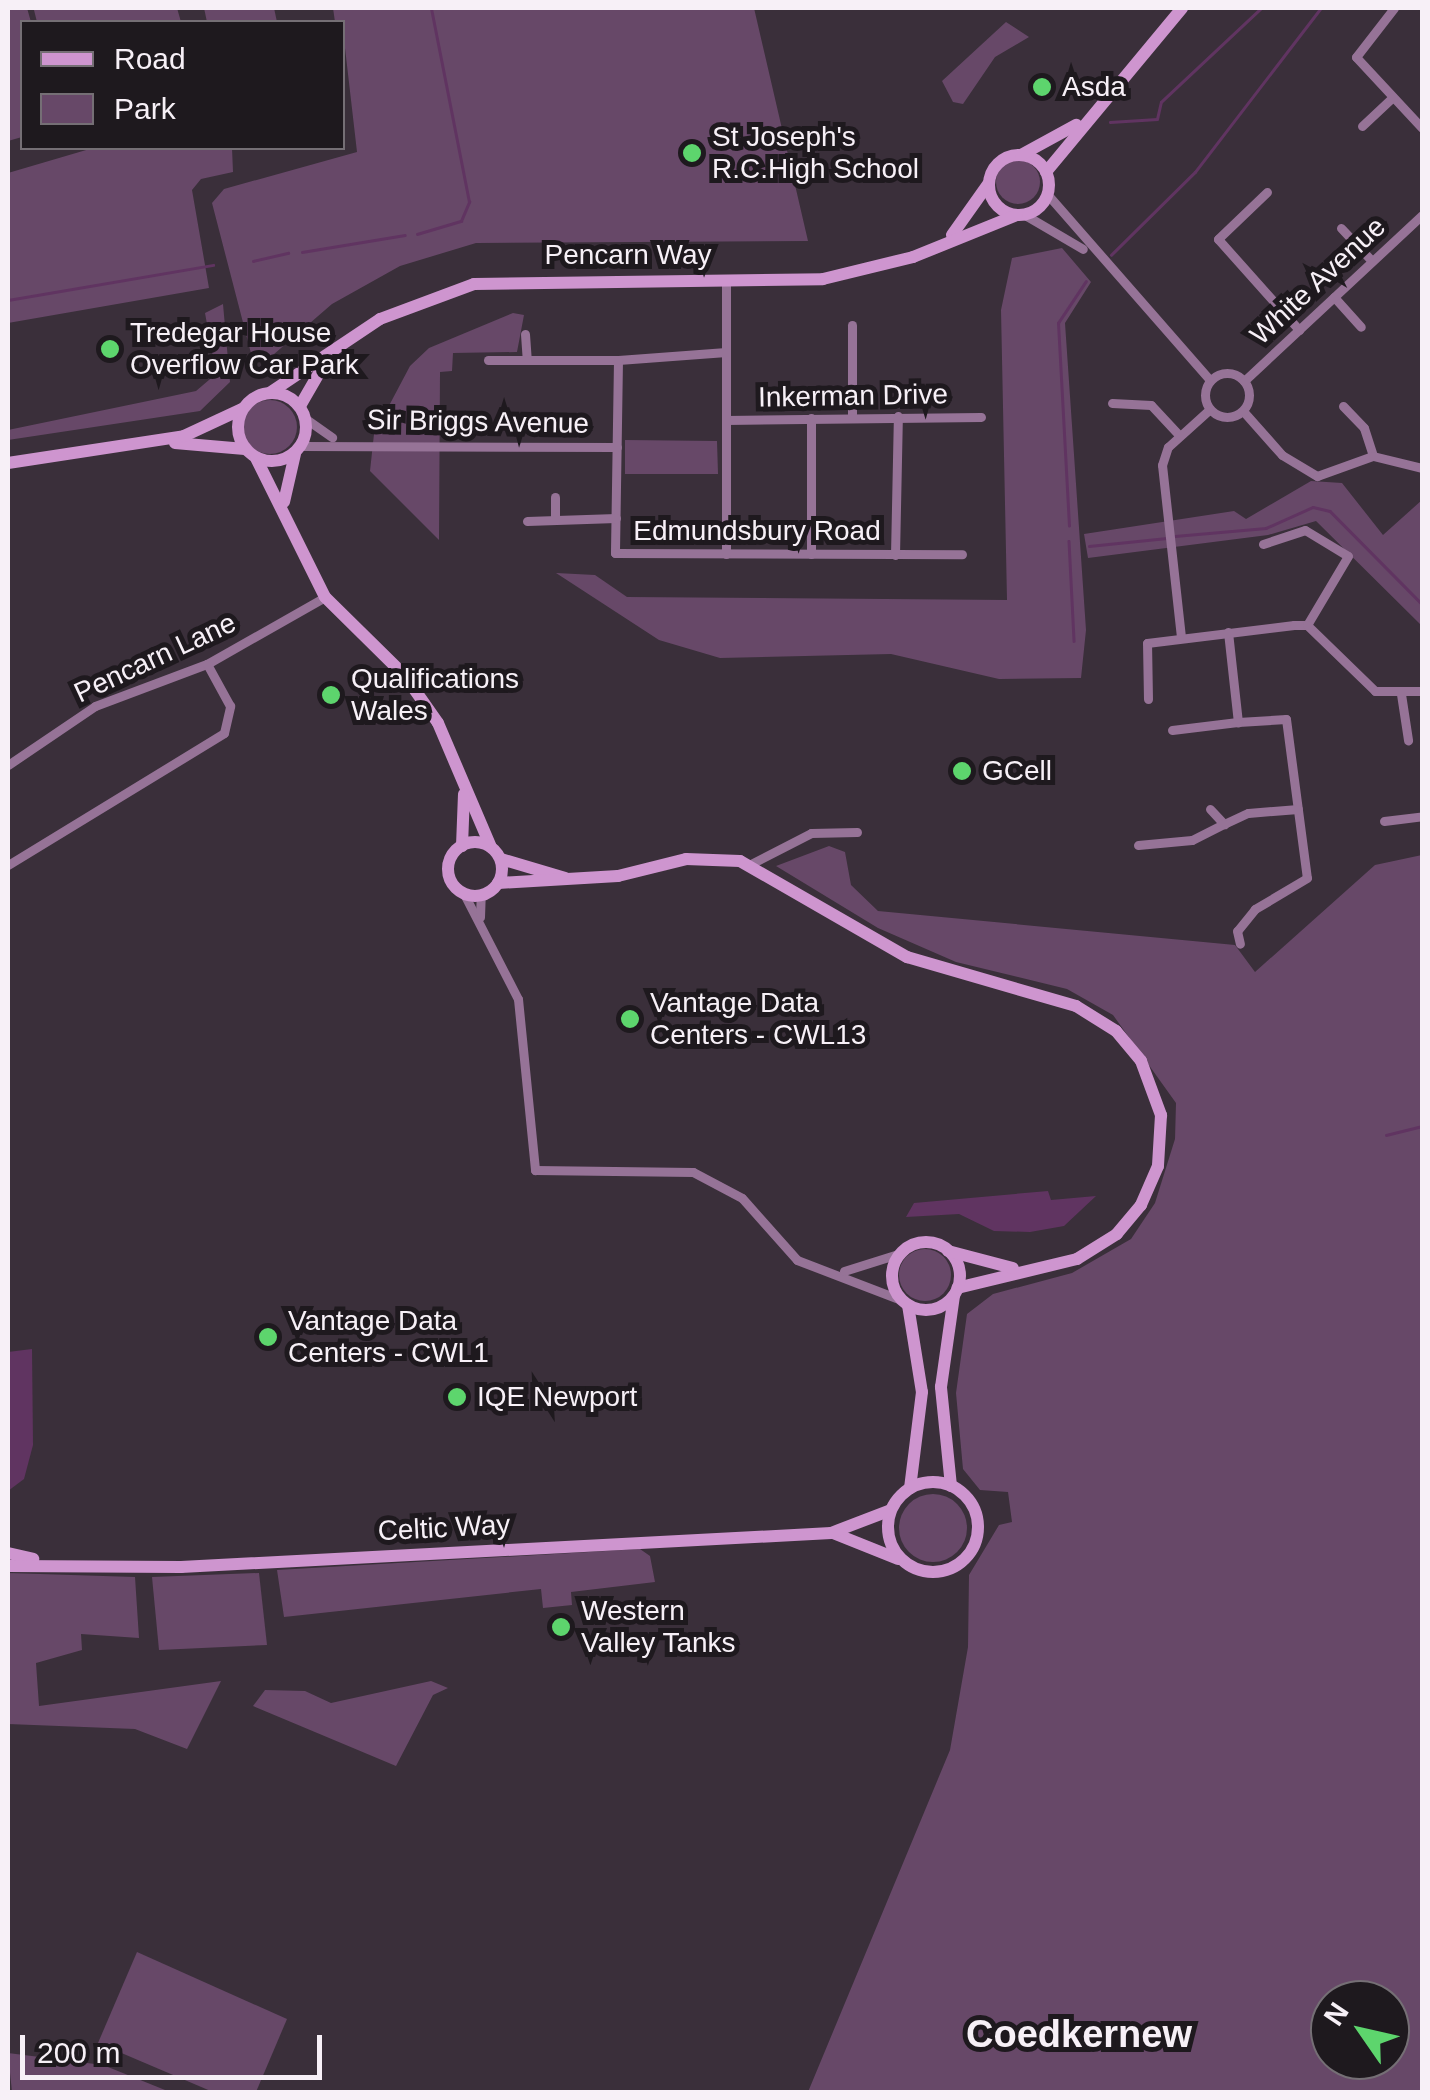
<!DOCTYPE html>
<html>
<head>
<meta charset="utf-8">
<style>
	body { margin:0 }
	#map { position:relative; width:1430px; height:2100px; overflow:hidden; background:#3a2f3a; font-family:Arial,sans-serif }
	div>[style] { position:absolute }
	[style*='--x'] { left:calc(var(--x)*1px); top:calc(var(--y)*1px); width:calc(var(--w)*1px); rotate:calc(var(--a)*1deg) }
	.green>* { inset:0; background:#674868 }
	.round { border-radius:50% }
	.water>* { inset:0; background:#603461 }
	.stream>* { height:2.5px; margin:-1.25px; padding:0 1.25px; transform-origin:1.25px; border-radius:1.25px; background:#603461 }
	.street>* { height:9px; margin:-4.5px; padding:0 4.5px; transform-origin:4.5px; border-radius:4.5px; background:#967397 }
	.street>.ring { margin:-4.5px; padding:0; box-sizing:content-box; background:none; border:9px solid #967397; border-radius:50% }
	.secondary>* { height:12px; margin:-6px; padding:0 6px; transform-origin:6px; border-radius:6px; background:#ce95cf }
	.secondary>.ring { margin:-6px; padding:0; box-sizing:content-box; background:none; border:12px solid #ce95cf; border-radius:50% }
	.dots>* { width:28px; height:28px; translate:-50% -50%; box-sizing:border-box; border:5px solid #1e191e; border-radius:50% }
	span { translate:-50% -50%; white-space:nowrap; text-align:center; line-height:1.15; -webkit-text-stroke:10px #1e191e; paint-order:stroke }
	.poi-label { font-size:28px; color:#f7f0f7 }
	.left { translate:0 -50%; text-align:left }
	.street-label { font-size:28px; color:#f7f0f7 }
	.district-label { font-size:38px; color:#f7f0f7; font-weight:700 }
	.frame { position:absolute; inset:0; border:10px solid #f7f0f7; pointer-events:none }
	.legend { position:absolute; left:20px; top:20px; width:325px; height:130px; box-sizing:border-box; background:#1e191e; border:2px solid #756f75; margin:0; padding:12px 18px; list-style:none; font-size:30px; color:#f7f0f7 }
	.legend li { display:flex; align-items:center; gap:20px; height:50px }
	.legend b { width:50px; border:2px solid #756f75 }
	.north { position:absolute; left:1310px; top:1980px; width:100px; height:100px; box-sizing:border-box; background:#1e191e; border:2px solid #756f75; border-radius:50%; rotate:304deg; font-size:28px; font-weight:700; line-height:40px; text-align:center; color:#f7f0f7 }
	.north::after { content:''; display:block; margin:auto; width:35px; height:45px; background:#5dd56d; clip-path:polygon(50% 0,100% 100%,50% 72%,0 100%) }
	.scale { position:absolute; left:20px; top:2035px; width:302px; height:45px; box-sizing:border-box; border:5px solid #f7f0f7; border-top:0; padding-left:12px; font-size:30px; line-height:35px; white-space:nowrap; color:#f7f0f7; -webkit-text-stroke:8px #1e191e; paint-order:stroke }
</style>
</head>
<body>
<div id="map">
	<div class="green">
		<i style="clip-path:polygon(8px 8px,27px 8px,31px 22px,22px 22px,22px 137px,8px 141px)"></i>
		<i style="clip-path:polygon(177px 8px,181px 22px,37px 22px,34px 10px)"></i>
		<i style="clip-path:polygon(204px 8px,274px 8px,277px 22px,207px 22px)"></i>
		<i style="clip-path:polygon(333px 8px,754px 8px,808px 241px,476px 243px,400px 266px,332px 304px,266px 361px,253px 361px,212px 203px,224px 189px,357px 152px,342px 22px,335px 22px)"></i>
		<i style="clip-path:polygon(1006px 22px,1029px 37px,995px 57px,963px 104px,953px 102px,942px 81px)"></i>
		<i style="clip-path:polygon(93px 148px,232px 148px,233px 172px,201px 179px,192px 190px,209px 288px,8px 323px,8px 173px)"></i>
		<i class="round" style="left:996px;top:160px;width:44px;height:44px"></i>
		<i style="clip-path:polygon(1062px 248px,1091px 282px,1065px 323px,1086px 630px,1081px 678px,999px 679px,891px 654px,720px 658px,659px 640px,556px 573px,595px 575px,627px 597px,1007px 600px,1001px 310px,1012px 258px)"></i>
		<i style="clip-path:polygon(223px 304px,230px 382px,200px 411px,8px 440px,8px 430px,196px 391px,216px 374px,205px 313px)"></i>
		<i style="clip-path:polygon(513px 313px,524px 315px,517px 352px,453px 353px,452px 371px,440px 372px,439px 540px,370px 471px,374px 434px,410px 366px,429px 348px)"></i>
		<i class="round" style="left:243px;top:400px;width:54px;height:54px"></i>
		<i style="clip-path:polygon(625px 440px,717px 441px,718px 474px,625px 474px)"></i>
		<i style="clip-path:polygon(1311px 481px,1342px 483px,1383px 535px,1422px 500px,1422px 626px,1316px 521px,1268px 535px,1088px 558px,1084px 534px,1234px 511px,1246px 519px)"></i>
		<i style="clip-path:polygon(evenodd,829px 846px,845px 852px,851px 885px,878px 911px,1235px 945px,1255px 972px,1375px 865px,1422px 855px,1422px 2092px,808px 2092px,950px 1750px,968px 1647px,969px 1575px,999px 1525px,1012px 1522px,1008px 1492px,980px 1490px,963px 1469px,956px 1393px,967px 1314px,993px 1294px,1072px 1273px,1131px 1239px,1155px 1203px,1175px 1139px,1176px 1103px,1113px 1015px,1067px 989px,956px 962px,878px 928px,776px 866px,829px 846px,1330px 2000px,1390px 2000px,1390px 2060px,1330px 2060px,1330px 2000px)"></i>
		<i class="round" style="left:899px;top:1249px;width:52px;height:52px"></i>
		<i class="round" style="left:899px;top:1494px;width:68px;height:68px"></i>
		<i style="clip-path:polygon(640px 1549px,650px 1556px,655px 1582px,571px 1592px,572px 1605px,543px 1608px,541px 1589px,284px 1617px,277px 1570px)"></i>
		<i style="clip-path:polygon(8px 1573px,135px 1577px,139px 1638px,81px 1634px,82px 1650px,36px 1663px,39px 1706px,221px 1681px,187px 1749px,135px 1729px,8px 1724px)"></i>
		<i style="clip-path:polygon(259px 1573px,267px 1645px,159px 1650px,152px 1577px)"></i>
		<i style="clip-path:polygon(431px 1681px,448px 1688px,433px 1695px,396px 1766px,253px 1706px,265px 1690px,305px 1691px,331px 1703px)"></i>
		<i style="clip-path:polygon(137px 1952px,287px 2019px,256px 2092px,213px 2092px,98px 2043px)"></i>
		<i style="clip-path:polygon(8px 2053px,103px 2065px,170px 2092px,12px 2092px)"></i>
	</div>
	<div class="water">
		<i style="clip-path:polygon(1048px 1191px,1051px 1200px,1096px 1196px,1064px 1226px,1030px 1232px,994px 1231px,959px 1214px,906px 1217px,914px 1203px)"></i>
		<i style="clip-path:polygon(32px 1349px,33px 1445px,24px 1479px,8px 1491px,8px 1352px)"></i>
	</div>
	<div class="stream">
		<i style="--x:1110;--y:122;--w:47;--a:-3.7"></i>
		<i style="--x:1157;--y:119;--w:17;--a:-77"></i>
		<i style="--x:1161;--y:102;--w:137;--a:-43.2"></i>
		<i style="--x:417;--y:234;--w:46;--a:-16.5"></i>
		<i style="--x:461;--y:221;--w:21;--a:-67"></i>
		<i style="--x:469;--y:202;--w:198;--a:-101.1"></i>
		<i style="--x:302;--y:252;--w:104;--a:-9.4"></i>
		<i style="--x:1111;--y:255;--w:118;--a:-44.7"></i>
		<i style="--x:1195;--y:172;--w:207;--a:-52.5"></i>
		<i style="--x:253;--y:261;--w:36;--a:-13"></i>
		<i style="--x:8;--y:300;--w:208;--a:-9.7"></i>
		<i style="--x:1069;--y:526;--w:203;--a:-93.1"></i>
		<i style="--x:1058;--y:323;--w:50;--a:-56.3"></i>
		<i style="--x:1175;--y:536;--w:91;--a:-5"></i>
		<i style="--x:1266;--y:528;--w:51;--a:-24.1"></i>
		<i style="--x:1313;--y:507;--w:17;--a:13"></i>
		<i style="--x:1330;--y:511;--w:131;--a:45.3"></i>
		<i style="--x:1069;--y:541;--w:100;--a:87.1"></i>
		<i style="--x:1089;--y:546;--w:78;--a:-5.9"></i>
		<i style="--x:1386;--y:1135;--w:37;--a:-14"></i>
	</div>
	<div class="street">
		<i style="--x:1394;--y:8;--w:62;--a:127.8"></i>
		<i style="--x:1356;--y:57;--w:97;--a:47.1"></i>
		<i style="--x:1362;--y:126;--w:42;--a:-43.1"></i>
		<i style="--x:1267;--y:192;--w:68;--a:136.2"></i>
		<i style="--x:1218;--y:239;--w:122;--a:48.3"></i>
		<i style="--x:1048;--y:195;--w:246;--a:48.8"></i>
		<i style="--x:1025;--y:215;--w:67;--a:30.4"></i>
		<i style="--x:1341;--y:228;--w:45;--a:46.8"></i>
		<i style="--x:1334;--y:297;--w:40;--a:48"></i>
		<i style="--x:852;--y:325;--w:92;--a:90"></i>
		<i style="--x:525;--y:334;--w:26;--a:86"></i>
		<i style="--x:726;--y:352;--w:108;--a:175.8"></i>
		<i style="--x:618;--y:360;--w:193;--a:90.9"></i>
		<i style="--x:615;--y:553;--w:347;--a:0.2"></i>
		<i style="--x:488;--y:360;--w:130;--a:0"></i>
		<i class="ring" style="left:1205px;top:373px;width:35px;height:35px"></i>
		<i style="--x:1244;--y:381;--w:243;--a:-43"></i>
		<i style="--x:1112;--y:403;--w:39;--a:3"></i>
		<i style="--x:1151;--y:405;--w:41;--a:47"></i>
		<i style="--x:1343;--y:406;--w:30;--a:46"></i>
		<i style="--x:1364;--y:428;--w:29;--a:72"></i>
		<i style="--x:1243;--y:411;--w:59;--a:48.4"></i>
		<i style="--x:1282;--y:455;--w:41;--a:31"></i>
		<i style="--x:1317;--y:476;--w:59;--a:-19.7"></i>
		<i style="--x:1373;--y:456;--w:50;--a:13.8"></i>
		<i style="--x:306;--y:419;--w:32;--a:35"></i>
		<i style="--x:726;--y:420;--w:255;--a:-0.7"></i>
		<i style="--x:301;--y:446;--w:316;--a:0.2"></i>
		<i style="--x:555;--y:520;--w:23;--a:-90"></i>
		<i style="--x:527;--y:521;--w:89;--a:-1.9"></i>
		<i style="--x:1263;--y:544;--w:44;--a:-18.4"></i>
		<i style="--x:1305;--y:530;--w:50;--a:31.2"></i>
		<i style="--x:1348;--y:556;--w:80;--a:120.7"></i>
		<i style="--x:726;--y:554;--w:273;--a:-90"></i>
		<i style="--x:811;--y:554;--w:136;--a:-90"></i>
		<i style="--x:895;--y:555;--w:139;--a:-88.8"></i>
		<i style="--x:1228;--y:632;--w:91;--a:83.7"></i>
		<i style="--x:1238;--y:722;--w:48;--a:-3.6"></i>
		<i style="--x:1286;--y:719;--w:160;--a:82.5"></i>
		<i style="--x:1307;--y:878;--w:61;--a:149.2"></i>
		<i style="--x:1255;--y:909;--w:28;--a:129"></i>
		<i style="--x:1237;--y:931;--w:13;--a:77"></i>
		<i style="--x:1181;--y:637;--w:173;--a:-96.3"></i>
		<i style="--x:1162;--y:465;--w:19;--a:-72"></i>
		<i style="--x:1168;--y:447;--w:55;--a:-42.1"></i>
		<i style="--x:1401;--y:694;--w:47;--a:81.3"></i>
		<i style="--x:1148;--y:699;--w:56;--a:-91"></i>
		<i style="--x:1147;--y:643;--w:148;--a:-7"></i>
		<i style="--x:1294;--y:625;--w:13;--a:0"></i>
		<i style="--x:1307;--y:625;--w:95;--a:44.1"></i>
		<i style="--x:1375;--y:691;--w:47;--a:0"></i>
		<i style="--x:1172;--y:730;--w:66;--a:-6.9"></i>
		<i style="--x:8;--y:765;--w:105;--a:-34.1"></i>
		<i style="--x:95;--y:706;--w:120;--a:-20.6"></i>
		<i style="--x:207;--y:664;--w:136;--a:-29.6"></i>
		<i style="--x:1210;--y:809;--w:21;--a:47"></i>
		<i style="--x:1224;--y:824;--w:26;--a:-25"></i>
		<i style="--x:1248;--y:813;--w:50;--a:-4.6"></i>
		<i style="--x:1384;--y:821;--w:38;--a:-7"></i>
		<i style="--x:1138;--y:845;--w:54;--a:-5.3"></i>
		<i style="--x:1192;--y:840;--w:36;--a:-27"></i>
		<i style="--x:8;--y:865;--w:253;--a:-31.4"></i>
		<i style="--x:224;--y:733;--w:28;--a:-77"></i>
		<i style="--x:230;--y:706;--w:48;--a:-118.7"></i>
		<i style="--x:749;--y:865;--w:70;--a:-27.3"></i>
		<i style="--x:811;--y:833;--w:46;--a:-1.2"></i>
		<i style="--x:463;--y:892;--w:120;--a:62.8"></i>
		<i style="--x:518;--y:999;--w:172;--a:84.3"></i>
		<i style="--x:535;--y:1170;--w:158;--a:0.7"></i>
		<i style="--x:693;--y:1172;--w:55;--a:28"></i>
		<i style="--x:742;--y:1198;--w:83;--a:48.4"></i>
		<i style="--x:797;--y:1260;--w:111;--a:21"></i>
		<i style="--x:480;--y:917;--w:23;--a:-88"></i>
		<i style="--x:844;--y:1271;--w:60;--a:-17.5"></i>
	</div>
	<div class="secondary">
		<i class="ring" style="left:989px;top:155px;width:48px;height:48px"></i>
		<i style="--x:1021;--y:155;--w:63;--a:-28.6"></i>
		<i style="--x:1046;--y:172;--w:213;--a:-50.3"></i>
		<i style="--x:952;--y:235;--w:64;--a:-54.6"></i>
		<i style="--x:271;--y:392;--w:131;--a:-33.8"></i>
		<i style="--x:380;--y:319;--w:100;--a:-20.4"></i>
		<i style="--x:474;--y:284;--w:349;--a:-0.8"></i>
		<i style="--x:823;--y:279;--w:93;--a:-13.7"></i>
		<i style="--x:913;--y:257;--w:112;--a:-22"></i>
		<i class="ring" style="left:238px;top:393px;width:56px;height:56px"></i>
		<i style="--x:300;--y:406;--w:52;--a:-60"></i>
		<i style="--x:175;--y:443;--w:70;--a:4.9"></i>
		<i style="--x:256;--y:458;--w:155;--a:63.6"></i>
		<i style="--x:325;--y:597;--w:112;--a:44.6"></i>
		<i style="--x:405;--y:676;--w:57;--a:54.9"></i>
		<i style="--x:438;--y:723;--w:135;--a:66.9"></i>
		<i style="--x:8;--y:463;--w:178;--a:-8.7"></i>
		<i style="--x:184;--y:436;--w:64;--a:-25"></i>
		<i style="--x:284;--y:502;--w:49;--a:-77.1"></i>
		<i class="ring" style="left:448px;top:842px;width:42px;height:42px"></i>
		<i style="--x:462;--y:846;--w:52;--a:-87.8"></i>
		<i style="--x:501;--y:859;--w:67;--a:16.5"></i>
		<i style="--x:498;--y:883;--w:120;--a:-3.3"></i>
		<i style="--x:618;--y:876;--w:70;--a:-14"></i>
		<i style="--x:686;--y:859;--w:54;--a:2.1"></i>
		<i style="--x:740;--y:861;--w:193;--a:29.9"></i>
		<i style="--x:907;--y:957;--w:176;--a:16.2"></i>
		<i style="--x:1076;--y:1006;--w:47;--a:32"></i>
		<i style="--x:1116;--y:1031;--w:39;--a:50"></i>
		<i style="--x:1141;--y:1061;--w:58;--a:69.7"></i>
		<i style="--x:1161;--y:1115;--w:51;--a:93.4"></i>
		<i style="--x:1158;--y:1166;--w:43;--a:113.6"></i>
		<i style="--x:1141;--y:1205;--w:38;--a:130"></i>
		<i style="--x:1117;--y:1234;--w:47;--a:148"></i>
		<i style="--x:1077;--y:1259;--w:123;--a:166.4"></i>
		<i class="ring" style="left:892px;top:1242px;width:56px;height:56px"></i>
		<i style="--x:948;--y:1251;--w:67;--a:14.7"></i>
		<i style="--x:908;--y:1305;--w:88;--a:80.9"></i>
		<i style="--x:922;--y:1392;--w:97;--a:97.1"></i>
		<i class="ring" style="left:888px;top:1482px;width:78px;height:78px"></i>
		<i style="--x:951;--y:1486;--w:100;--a:-95.8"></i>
		<i style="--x:941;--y:1387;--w:92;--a:-81.9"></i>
		<i style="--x:833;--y:1533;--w:70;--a:21.8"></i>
		<i style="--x:8;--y:1553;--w:26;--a:13"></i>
		<i style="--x:8;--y:1566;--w:173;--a:0.3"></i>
		<i style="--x:181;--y:1567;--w:651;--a:-2.99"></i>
		<i style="--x:831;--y:1533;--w:64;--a:-21"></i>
	</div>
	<div class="dots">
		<i style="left:1042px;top:87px;background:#5dd56d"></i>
		<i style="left:692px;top:153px;background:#5dd56d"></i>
		<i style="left:110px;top:349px;background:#5dd56d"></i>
		<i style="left:331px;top:695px;background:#5dd56d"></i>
		<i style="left:962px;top:771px;background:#5dd56d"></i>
		<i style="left:630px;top:1019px;background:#5dd56d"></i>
		<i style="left:268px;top:1337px;background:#5dd56d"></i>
		<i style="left:457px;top:1397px;background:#5dd56d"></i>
		<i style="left:561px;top:1627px;background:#5dd56d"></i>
	</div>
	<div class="poi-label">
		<span class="left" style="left:1062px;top:87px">Asda</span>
		<span class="left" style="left:712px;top:153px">St Joseph's<br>R.C.High School</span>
		<span class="left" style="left:130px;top:349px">Tredegar House<br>Overflow Car Park</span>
		<span class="left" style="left:351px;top:695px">Qualifications<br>Wales</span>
		<span class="left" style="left:982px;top:771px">GCell</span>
		<span class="left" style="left:650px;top:1019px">Vantage Data<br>Centers - CWL13</span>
		<span class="left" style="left:288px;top:1337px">Vantage Data<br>Centers - CWL1</span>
		<span class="left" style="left:477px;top:1397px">IQE Newport</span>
		<span class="left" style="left:581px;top:1627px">Western<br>Valley Tanks</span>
	</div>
	<div class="street-label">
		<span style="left:628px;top:255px">Pencarn Way</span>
		<span style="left:1318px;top:281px;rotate:-43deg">White Avenue</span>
		<span style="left:853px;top:396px;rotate:-1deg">Inkerman Drive</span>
		<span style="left:478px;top:422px;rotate:1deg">Sir Briggs Avenue</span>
		<span style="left:757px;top:531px">Edmundsbury Road</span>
		<span style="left:155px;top:658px;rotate:-25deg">Pencarn Lane</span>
		<span style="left:444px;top:1528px;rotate:-3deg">Celtic Way</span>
	</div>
	<div class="district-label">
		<span style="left:1079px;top:2035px">Coedkernew</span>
	</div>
	<div class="frame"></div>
	<ul class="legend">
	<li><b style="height:12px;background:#ce95cf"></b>Road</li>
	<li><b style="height:28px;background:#674868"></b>Park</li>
	</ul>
	<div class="north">N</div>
	<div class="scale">200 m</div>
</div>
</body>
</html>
